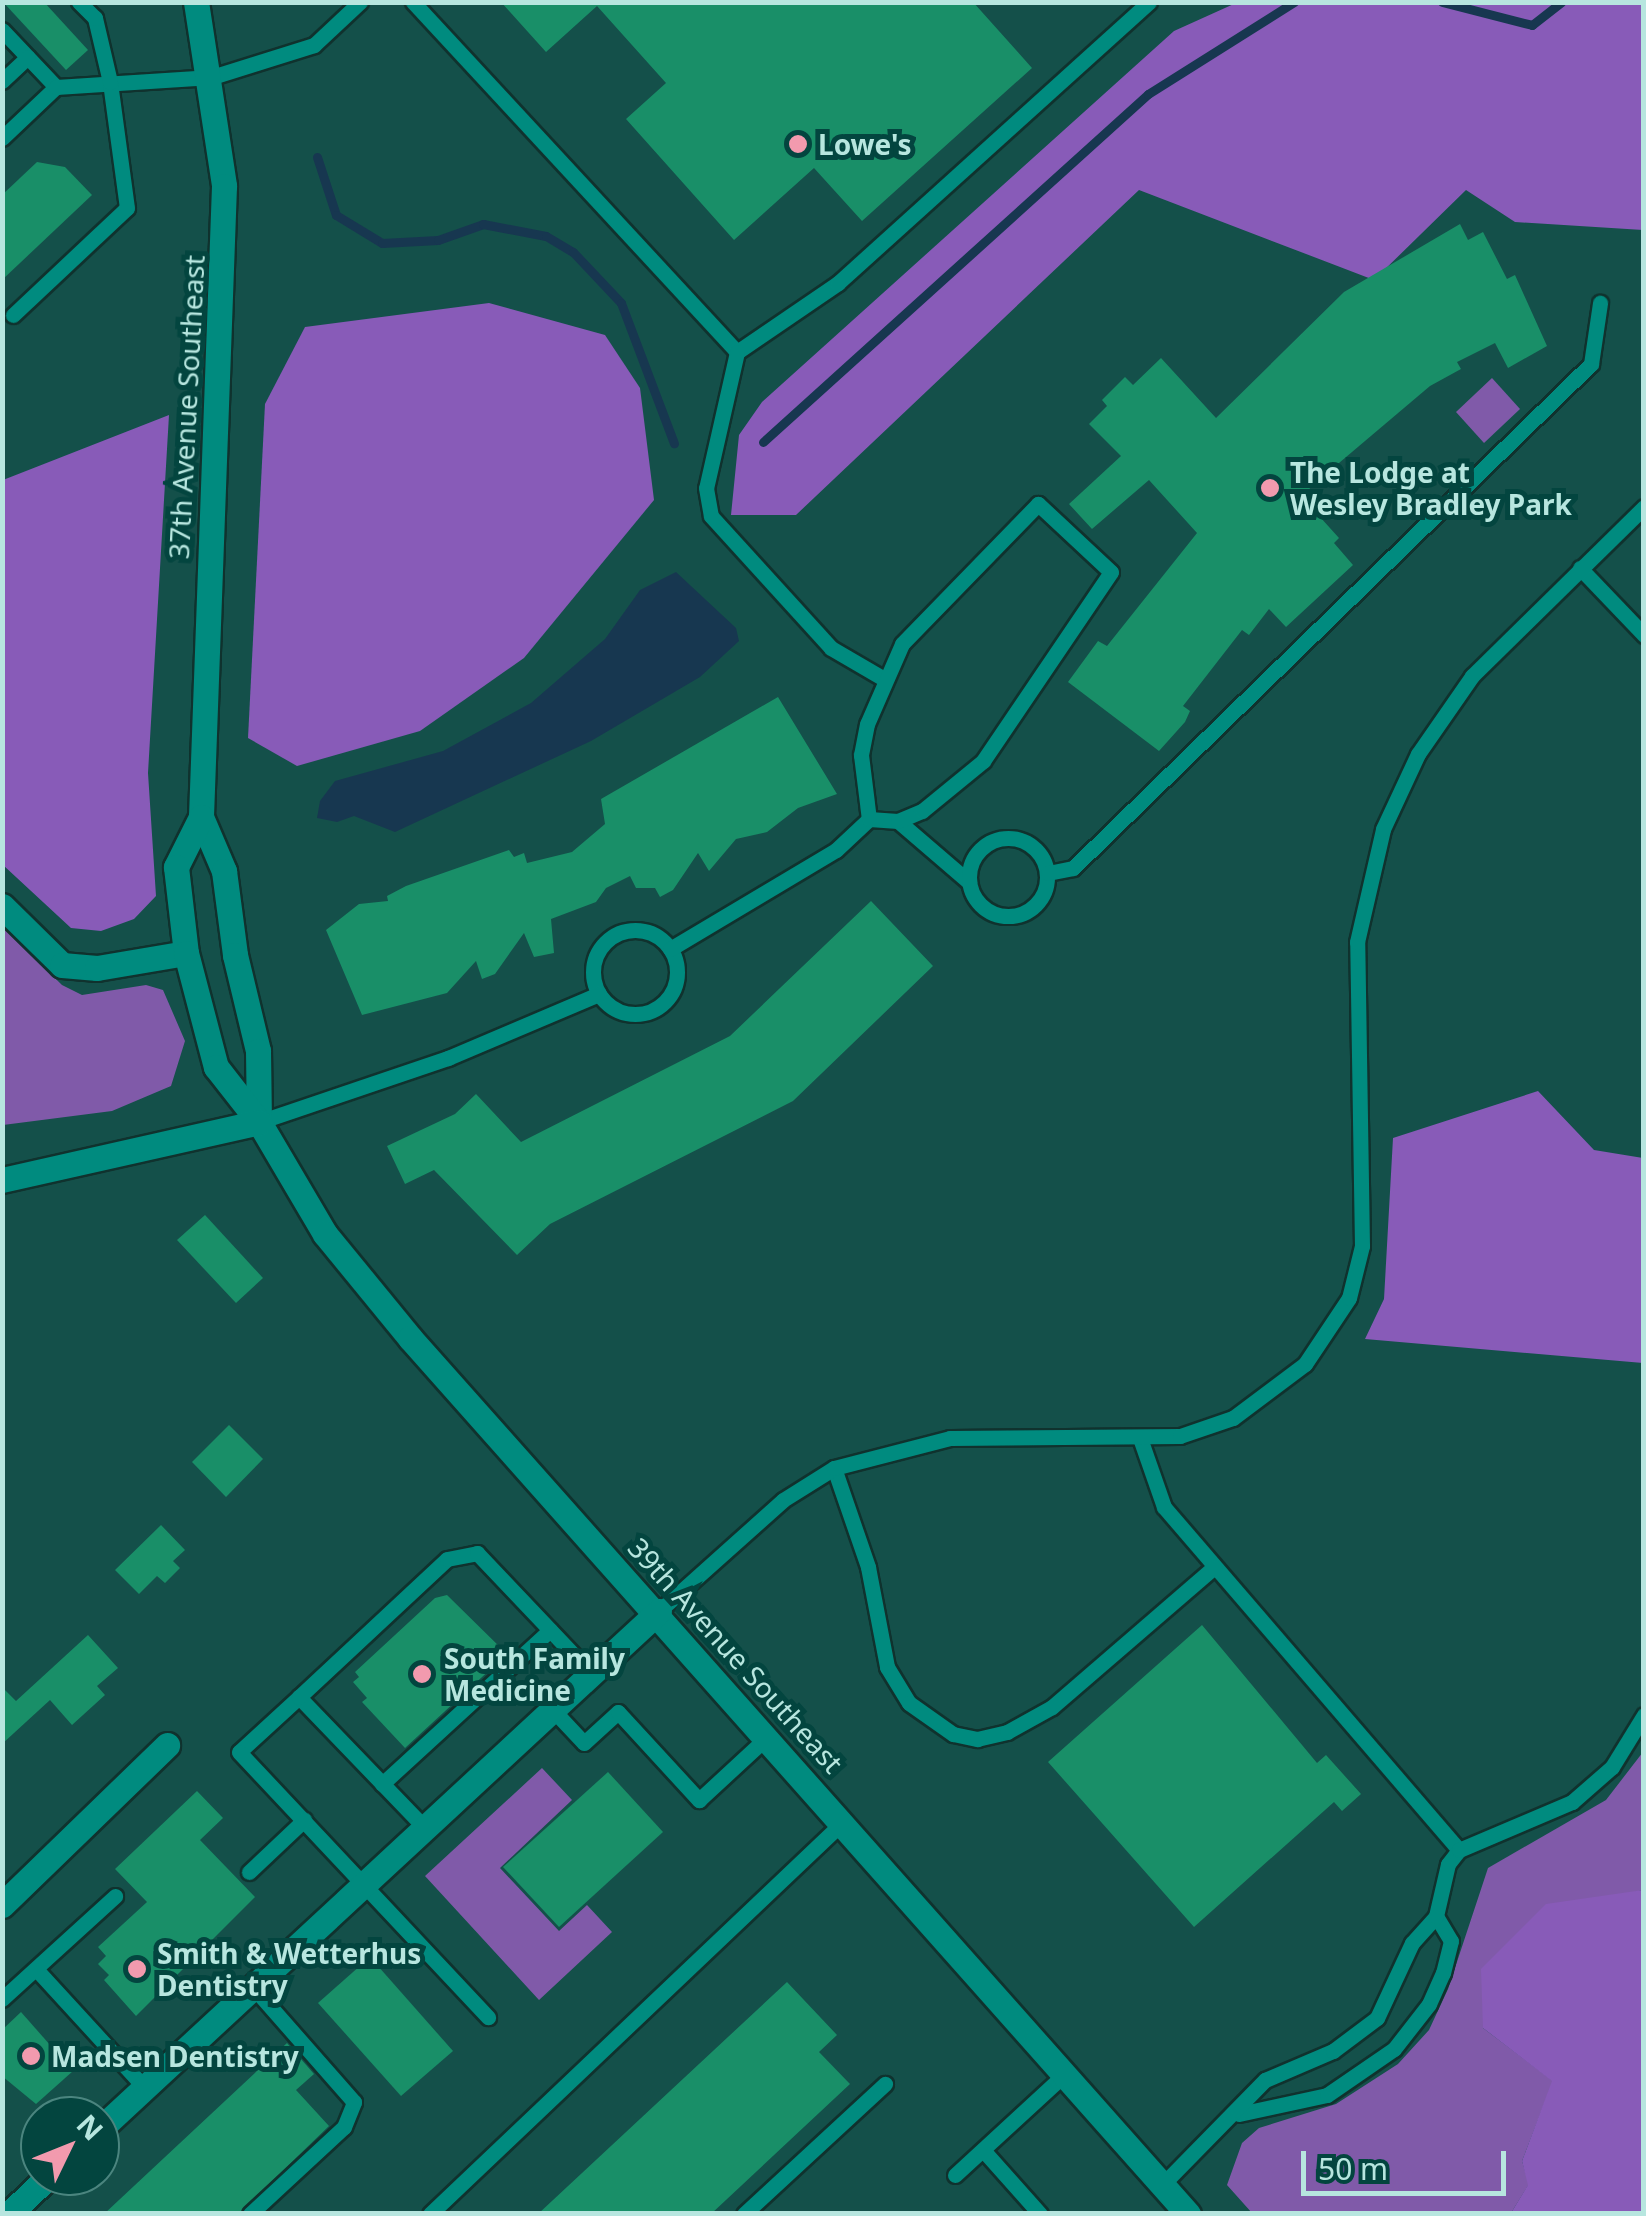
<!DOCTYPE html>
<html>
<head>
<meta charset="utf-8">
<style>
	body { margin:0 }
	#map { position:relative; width:1646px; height:2216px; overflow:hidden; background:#14504a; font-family:"Noto Sans",sans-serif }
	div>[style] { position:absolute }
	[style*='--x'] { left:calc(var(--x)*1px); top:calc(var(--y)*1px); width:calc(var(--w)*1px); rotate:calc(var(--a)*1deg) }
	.green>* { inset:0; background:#805aa9 }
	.forest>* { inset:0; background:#885bb8 }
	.water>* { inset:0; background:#173750 }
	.stream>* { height:9px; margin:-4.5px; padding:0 4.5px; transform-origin:4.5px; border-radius:4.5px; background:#173750 }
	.building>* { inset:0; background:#198f68 }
	.roads { filter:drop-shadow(2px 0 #10322e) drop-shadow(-2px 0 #10322e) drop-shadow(0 2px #10322e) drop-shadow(0 -2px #10322e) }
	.lane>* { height:15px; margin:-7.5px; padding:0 7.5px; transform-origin:7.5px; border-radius:7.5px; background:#008b7f }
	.lane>.ring { margin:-7.5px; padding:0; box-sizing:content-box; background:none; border:15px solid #008b7f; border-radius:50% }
	.street>* { height:25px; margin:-12.5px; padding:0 12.5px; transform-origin:12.5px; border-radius:12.5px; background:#008b7f }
	.secondary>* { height:25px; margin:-12.5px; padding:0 12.5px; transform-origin:12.5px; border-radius:12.5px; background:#008b7f }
	.dots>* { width:28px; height:28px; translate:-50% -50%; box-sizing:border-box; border:5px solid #03453f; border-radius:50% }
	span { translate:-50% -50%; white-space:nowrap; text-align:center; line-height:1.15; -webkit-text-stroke:10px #03453f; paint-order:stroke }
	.poi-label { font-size:28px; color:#b7e6df; font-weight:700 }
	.left { translate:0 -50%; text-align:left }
	.street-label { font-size:28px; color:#b7e6df }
	.frame { position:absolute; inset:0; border:5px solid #b7e6df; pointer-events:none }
	.north { position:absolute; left:20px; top:2096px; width:100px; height:100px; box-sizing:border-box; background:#03453f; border:2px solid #4b857f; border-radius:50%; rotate:47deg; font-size:28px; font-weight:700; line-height:40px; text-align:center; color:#b7e6df }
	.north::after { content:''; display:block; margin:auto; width:35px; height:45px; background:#f29aae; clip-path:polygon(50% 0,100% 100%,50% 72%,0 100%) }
	.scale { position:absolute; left:1301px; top:2151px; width:205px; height:45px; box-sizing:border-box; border:5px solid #b7e6df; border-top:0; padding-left:12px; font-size:30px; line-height:35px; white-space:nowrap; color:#b7e6df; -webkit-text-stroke:8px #03453f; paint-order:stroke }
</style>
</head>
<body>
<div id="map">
	<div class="green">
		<i style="clip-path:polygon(1492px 378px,1520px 409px,1484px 443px,1456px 412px)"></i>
		<i style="clip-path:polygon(2px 926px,62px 985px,82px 995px,146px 985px,163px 990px,185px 1041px,171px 1086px,112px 1111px,3px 1125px)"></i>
		<i style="clip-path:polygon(1643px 1752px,1643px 1890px,1627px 1894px,1483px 2028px,1553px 2081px,1522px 2161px,1529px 2184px,1511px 2213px,1252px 2213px,1227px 2185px,1242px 2143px,1259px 2128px,1336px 2104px,1398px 2064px,1429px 2030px,1448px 1989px,1488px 1868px,1606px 1800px)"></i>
		<i style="clip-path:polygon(542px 1768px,572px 1800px,500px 1868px,559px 1931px,587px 1905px,612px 1932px,539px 2000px,425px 1876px)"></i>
	</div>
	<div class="forest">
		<i style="clip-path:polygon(1236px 3px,1643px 3px,1643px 230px,1515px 222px,1466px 190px,1374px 280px,1139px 190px,796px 515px,731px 515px,739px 435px,762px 402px,1174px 31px)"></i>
		<i style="clip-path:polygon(489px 303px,605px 335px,640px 388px,654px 500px,524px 658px,420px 731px,297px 766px,248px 738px,265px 404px,305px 327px)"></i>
		<i style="clip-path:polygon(169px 415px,148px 773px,156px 896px,134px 919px,101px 931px,71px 928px,3px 865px,3px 480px)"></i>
		<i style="clip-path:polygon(1538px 1091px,1594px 1150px,1643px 1158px,1643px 1363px,1365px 1339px,1384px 1299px,1393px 1138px)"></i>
		<i style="clip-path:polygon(1643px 1890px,1643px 2213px,1511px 2213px,1528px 2185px,1522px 2161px,1552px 2081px,1483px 2028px,1481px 1969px,1546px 1904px)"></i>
	</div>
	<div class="water">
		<i style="clip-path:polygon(676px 572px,736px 628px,739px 641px,700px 677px,591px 741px,395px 832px,354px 816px,337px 822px,317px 818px,320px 801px,335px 781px,443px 751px,531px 703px,605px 639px,640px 590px)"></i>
	</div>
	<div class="stream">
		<i style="--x:1442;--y:2;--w:93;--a:14.3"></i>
		<i style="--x:1532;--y:25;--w:37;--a:-38"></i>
		<i style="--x:317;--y:157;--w:61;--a:71.9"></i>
		<i style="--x:336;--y:215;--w:54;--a:31.3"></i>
		<i style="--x:382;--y:243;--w:56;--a:-3.1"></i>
		<i style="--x:438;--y:240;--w:48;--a:-19.6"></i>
		<i style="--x:483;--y:224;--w:64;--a:10.8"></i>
		<i style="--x:546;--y:236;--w:31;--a:31"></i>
		<i style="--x:573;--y:252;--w:70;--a:46.7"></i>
		<i style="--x:621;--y:303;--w:150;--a:69.3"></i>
		<i style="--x:763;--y:442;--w:519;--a:-42.11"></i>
		<i style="--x:1148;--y:94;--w:173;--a:-32.2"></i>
	</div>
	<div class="building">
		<i style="clip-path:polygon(3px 2px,44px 2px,88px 50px,66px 70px)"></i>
		<i style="clip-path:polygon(501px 2px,973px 2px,1032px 68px,862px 221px,814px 168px,734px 240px,626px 119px,666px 83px,597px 6px,546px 52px)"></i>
		<i style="clip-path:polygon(37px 162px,65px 167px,92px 195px,2px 280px,2px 195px)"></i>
		<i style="clip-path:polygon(1460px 224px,1468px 240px,1483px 232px,1507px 279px,1515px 275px,1547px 346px,1508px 368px,1495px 343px,1457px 362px,1461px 369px,1430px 386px,1313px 485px,1302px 497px,1339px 538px,1334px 543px,1353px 565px,1286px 627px,1269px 609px,1249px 635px,1242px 630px,1183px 706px,1190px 711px,1185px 722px,1159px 751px,1068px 682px,1098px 641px,1107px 646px,1197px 533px,1149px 480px,1092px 529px,1069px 504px,1121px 456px,1089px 424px,1107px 406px,1102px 400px,1125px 377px,1133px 385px,1161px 358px,1216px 418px,1344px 292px)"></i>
		<i style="clip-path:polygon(778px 697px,837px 794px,798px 808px,767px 832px,736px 839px,709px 871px,698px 853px,673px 890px,660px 897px,655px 888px,636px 888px,630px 876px,606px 888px,596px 902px,551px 919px,554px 953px,534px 957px,524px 933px,495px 974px,482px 979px,476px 961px,447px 993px,362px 1015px,326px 930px,359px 904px,388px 901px,387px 896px,406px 886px,509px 850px,514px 857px,524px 853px,527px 863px,572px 852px,605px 824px,601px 799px)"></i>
		<i style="clip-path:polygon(871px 901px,933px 966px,793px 1101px,550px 1224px,517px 1255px,434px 1170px,405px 1184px,387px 1146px,455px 1114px,476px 1094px,521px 1142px,730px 1036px)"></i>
		<i style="clip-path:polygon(205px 1215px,263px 1278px,236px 1303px,177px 1240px)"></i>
		<i style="clip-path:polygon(229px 1425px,263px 1459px,226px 1497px,192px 1462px)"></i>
		<i style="clip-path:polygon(161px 1525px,185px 1550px,173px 1561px,180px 1568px,165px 1583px,157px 1576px,139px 1594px,115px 1570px)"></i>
		<i style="clip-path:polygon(447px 1595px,507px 1654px,405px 1748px,362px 1702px,367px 1698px,353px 1682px,359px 1677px,355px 1672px,435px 1598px)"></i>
		<i style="clip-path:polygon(1202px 1625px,1317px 1763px,1326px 1755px,1361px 1794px,1342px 1811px,1334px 1802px,1194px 1927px,1048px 1762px)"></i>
		<i style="clip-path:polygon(88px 1635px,118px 1668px,97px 1686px,105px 1695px,72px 1725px,50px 1700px,2px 1744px,2px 1687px,16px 1701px)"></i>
		<i style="clip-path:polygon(608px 1772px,663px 1832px,559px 1927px,503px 1867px)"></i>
		<i style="clip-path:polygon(197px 1791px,223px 1818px,200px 1840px,255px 1897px,136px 2016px,104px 1980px,109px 1975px,98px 1964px,106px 1956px,98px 1947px,147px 1902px,115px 1869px)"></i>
		<i style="clip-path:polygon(370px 1957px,453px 2051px,401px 2096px,318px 2003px)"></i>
		<i style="clip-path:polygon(787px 1982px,837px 2035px,819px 2052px,850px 2084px,711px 2214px,538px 2214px)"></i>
		<i style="clip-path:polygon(21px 2012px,73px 2071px,36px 2104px,2px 2076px,2px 2030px)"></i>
		<i style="clip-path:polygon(287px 2043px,314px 2074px,296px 2090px,329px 2126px,239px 2213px,104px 2214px)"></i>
	</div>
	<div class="roads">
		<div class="lane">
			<i style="--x:413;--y:2;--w:477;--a:47.2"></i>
			<i style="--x:737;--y:352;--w:122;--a:-34.3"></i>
			<i style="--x:838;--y:283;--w:419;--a:-42.1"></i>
			<i style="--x:2;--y:30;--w:79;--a:46.5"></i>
			<i style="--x:2;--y:81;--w:35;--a:-43"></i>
			<i style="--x:2;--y:138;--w:74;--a:-43.4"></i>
			<i style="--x:56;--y:87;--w:156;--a:-3.7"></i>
			<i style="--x:212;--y:77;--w:107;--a:-17.4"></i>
			<i style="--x:314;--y:45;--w:63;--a:-43.1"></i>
			<i style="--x:13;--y:315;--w:156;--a:-43.2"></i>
			<i style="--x:127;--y:208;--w:127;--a:-97.7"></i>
			<i style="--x:110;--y:82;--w:66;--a:-103.2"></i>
			<i style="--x:95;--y:18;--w:23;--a:-135"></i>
			<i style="--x:737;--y:352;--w:139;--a:102.8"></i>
			<i style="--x:706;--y:488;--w:28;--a:80"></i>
			<i style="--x:711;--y:516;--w:178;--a:47.7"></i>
			<i style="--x:831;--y:648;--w:61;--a:30.3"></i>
			<i style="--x:1580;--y:568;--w:93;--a:46.3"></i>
			<i style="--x:898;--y:821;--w:94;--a:40.7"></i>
			<i class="ring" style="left:969px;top:838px;width:63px;height:63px"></i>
			<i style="--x:1048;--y:873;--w:25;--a:-11"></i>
			<i style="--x:1073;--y:868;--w:723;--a:-44.22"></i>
			<i style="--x:1591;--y:364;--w:62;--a:-81.6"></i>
			<i class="ring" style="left:593px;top:930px;width:69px;height:69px"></i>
			<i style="--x:670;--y:949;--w:193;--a:-30.8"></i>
			<i style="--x:836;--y:850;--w:45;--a:-43.2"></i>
			<i style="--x:869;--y:819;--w:29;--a:4"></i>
			<i style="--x:898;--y:821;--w:26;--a:-23"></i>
			<i style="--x:922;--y:811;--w:79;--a:-39.3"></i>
			<i style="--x:983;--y:761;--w:228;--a:-55.9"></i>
			<i style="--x:1111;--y:572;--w:100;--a:-137"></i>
			<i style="--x:1038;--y:504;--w:195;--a:134.2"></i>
			<i style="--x:902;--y:644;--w:87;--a:113.6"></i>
			<i style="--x:867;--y:724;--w:32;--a:101"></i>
			<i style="--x:861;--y:755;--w:64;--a:82.9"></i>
			<i style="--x:259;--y:1122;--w:200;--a:-18.7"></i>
			<i style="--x:448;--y:1058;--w:164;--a:-23"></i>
			<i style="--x:1140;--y:1438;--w:73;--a:70.8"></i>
			<i style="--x:1164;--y:1507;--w:452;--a:49.3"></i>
			<i style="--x:834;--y:1468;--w:105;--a:71"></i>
			<i style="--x:868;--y:1567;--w:102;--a:79.2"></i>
			<i style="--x:887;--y:1667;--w:42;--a:58.6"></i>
			<i style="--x:909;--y:1703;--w:54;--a:35.2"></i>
			<i style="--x:953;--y:1734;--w:25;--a:12"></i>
			<i style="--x:977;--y:1739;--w:31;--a:-13"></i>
			<i style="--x:1007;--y:1732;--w:51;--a:-29.1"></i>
			<i style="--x:1052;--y:1707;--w:214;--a:-40.8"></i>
			<i style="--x:659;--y:1611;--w:166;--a:-41.8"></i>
			<i style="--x:783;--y:1500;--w:60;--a:-32.1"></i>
			<i style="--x:834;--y:1468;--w:120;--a:-14.5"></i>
			<i style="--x:950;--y:1438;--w:230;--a:-0.5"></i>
			<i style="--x:1180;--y:1436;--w:56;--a:-18.8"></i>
			<i style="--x:1233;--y:1418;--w:90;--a:-36.9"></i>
			<i style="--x:1305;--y:1364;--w:79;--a:-56.3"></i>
			<i style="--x:1349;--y:1298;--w:54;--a:-76"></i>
			<i style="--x:1362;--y:1246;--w:304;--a:-90.9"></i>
			<i style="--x:1357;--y:942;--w:116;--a:-77"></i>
			<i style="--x:1383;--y:829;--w:83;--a:-65"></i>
			<i style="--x:1418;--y:754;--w:95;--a:-55.3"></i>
			<i style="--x:1472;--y:676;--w:241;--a:-44.5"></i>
			<i style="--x:299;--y:1697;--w:81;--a:137.5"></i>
			<i style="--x:239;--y:1752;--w:364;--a:46.8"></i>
			<i style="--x:553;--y:1710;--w:45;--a:46.8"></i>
			<i style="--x:584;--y:1743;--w:46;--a:-42.4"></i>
			<i style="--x:618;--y:1712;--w:120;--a:47.4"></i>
			<i style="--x:699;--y:1800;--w:94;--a:-42.8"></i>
			<i style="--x:382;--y:1784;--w:228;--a:-42.5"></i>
			<i style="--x:425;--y:1828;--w:182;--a:-133.9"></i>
			<i style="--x:299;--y:1697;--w:202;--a:-43"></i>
			<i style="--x:447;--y:1559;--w:31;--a:-11"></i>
			<i style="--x:477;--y:1553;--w:167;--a:46.5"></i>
			<i style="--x:249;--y:1872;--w:76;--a:-43.4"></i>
			<i style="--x:36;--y:1969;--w:161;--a:47.5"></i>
			<i style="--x:2;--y:1999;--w:153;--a:-42.3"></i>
			<i style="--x:1239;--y:2114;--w:90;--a:-12.2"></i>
			<i style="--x:1327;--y:2095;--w:81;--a:-34.5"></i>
			<i style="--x:1394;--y:2049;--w:57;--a:-52.1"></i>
			<i style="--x:1429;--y:2004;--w:34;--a:-66"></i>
			<i style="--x:1443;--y:1973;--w:33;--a:-76"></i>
			<i style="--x:1451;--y:1941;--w:29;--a:-121"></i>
			<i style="--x:983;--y:2150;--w:86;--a:48.3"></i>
			<i style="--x:955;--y:2175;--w:149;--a:-42.6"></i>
			<i style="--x:1163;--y:2184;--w:146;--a:-45.6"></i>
			<i style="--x:1265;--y:2080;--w:74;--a:-23.1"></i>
			<i style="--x:1333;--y:2051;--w:55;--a:-36.9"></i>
			<i style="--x:1377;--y:2018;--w:83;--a:-65"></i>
			<i style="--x:1412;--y:1943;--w:36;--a:-48"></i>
			<i style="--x:1436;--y:1916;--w:53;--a:-77"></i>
			<i style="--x:1448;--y:1864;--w:18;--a:-52"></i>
			<i style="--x:1459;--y:1850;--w:123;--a:-23"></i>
			<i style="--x:1572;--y:1802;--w:53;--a:-41.2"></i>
			<i style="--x:1612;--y:1767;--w:61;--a:-58.4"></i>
			<i style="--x:250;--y:2214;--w:128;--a:-42.8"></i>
			<i style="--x:344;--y:2127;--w:27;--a:-68"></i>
			<i style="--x:354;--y:2102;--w:153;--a:-131.3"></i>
			<i style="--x:430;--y:2214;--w:569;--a:-43.51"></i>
			<i style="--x:744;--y:2214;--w:192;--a:-42.7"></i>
		</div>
		<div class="street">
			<i style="--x:2;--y:906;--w:84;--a:44.5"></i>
			<i style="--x:62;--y:965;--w:35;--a:5"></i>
			<i style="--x:97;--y:968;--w:90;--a:-9.6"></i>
			<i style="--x:2;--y:1905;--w:230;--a:-44.1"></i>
		</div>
		<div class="secondary">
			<i style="--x:196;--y:2;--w:186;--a:81.3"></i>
			<i style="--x:224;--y:186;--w:631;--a:92.09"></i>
			<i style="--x:201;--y:817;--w:59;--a:66.9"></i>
			<i style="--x:224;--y:871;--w:85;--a:82.5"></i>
			<i style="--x:235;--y:955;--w:99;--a:76.5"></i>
			<i style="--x:258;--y:1051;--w:71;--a:89.2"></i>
			<i style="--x:201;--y:817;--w:56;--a:116.6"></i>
			<i style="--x:176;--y:867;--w:87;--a:83.4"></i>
			<i style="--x:186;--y:953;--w:118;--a:75.3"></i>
			<i style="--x:216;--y:1067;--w:70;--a:52"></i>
			<i style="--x:259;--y:1122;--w:130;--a:59.5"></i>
			<i style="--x:325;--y:1234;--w:134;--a:50.7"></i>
			<i style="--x:410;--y:1338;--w:1172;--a:48.39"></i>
			<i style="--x:2;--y:1180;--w:263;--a:-12.7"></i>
			<i style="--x:100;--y:2129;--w:762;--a:-42.82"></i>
			<i style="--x:9;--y:2214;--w:55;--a:-43.5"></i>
		</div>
	</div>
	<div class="dots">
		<i style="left:798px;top:144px;background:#f29aae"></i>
		<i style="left:1270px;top:488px;background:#f29aae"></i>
		<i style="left:422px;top:1674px;background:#f29aae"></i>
		<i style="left:137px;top:1969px;background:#f29aae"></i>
		<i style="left:31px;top:2056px;background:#f29aae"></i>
	</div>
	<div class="poi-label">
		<span class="left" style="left:818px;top:144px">Lowe's</span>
		<span class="left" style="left:1290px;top:488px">The Lodge at<br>Wesley Bradley Park</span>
		<span class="left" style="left:444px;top:1674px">South Family<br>Medicine</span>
		<span class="left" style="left:157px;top:1969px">Smith &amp; Wetterhus<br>Dentistry</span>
		<span class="left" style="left:51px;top:2056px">Madsen Dentistry</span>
	</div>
	<div class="street-label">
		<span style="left:186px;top:407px;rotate:-87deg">37th Avenue Southeast</span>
		<span style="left:736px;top:1655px;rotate:48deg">39th Avenue Southeast</span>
	</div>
	<div class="frame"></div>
	<div class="north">N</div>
	<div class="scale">50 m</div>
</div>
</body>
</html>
